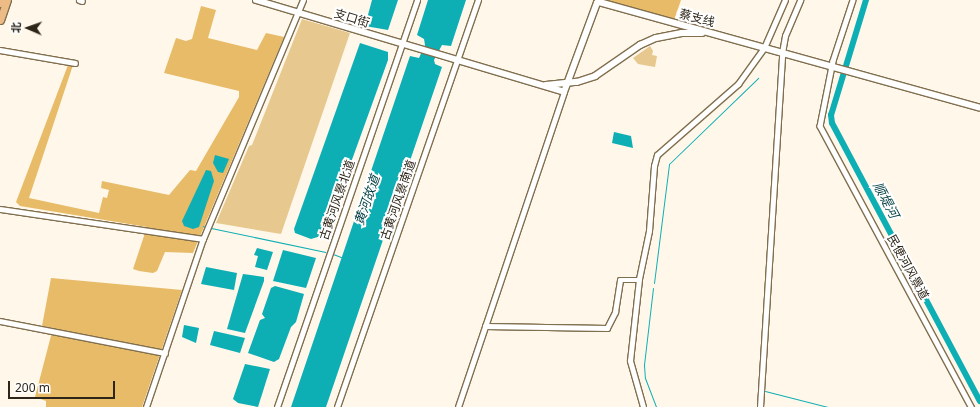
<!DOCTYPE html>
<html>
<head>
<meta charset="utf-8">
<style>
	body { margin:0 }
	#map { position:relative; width:980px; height:407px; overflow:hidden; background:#fff7e9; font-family:"Noto Sans","Noto Sans SC",sans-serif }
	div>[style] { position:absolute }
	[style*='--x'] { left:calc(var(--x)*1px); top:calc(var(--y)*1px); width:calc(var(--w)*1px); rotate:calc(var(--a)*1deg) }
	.green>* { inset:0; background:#e7c88e }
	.forest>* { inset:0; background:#e7bb67 }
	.water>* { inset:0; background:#0eaeb5 }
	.stream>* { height:1px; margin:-0.5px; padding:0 0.5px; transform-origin:0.5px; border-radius:0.5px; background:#0eaeb5 }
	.river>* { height:6px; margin:-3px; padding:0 3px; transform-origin:3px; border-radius:3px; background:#0eaeb5 }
	.roads { filter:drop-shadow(1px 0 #806f4f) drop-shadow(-1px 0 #806f4f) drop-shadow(0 1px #806f4f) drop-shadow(0 -1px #806f4f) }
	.street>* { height:4.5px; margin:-2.25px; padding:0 2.25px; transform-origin:2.25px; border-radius:2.25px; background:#fff }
	.secondary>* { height:6px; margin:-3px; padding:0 3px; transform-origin:3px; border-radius:3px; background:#fff }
	.primary>* { height:7px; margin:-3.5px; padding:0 3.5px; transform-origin:3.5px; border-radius:3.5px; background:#edbc86 }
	span { translate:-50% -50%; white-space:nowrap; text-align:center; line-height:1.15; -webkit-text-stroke:4px #fff; paint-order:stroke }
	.street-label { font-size:12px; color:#2d2618 }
	.water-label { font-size:13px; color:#003e41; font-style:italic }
	.north { position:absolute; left:8px; top:8px; width:40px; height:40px; -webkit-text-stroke:3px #fff; paint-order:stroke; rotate:272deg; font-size:11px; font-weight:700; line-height:16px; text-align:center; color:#2d2618 }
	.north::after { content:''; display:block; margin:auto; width:14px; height:18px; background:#2d2618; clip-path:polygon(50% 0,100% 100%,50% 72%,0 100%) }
	.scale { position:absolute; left:8px; top:381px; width:107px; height:18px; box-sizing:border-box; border:2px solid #2d2618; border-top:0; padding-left:5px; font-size:12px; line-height:14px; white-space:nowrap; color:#2d2618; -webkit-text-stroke:3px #fff; paint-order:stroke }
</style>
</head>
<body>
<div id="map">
	<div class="green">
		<i style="clip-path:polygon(302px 19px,350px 33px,281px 234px,216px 223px,249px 146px,252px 145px)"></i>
		<i style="clip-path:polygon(650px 46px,653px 51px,652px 55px,657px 56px,655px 67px,638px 64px,633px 58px)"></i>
	</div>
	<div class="forest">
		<i style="clip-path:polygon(606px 0,681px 0,674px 20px)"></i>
		<i style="clip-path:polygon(201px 6px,216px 10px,208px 38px,257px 50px,266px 33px,284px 37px,193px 253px,165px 252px,157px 271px,153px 273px,139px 271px,133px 269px,147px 227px,20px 206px,16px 202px,68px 65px,73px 65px,29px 198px,99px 213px,103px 197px,107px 198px,109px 190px,101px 188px,102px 181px,169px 195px,190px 170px,196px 171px,239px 97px,239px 91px,164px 73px,176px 38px,186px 41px,192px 39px)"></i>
		<i style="clip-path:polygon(51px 278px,182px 290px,142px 407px,46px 407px,46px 401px,35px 397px,53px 328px,42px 326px)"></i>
	</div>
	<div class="water">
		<i style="clip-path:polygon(372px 0,398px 0,388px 30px,365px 26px)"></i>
		<i style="clip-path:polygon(428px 0,466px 0,451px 46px,442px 45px,434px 60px,435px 64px,442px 67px,326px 407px,291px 407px,410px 56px,419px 58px,425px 45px,424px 39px,417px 35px)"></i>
		<i style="clip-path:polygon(360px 43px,388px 52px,388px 60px,327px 229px,321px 236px,311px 239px,295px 233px,294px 229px)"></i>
		<i style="clip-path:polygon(614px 132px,631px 136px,633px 148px,612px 143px)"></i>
		<i style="clip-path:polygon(215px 155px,229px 159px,223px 173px,218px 172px,213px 163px)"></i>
		<i style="clip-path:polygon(206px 170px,211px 171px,214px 181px,199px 227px,193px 229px,184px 226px,182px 221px)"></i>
		<i style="clip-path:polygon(257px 248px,273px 252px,267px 270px,255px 267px,258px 256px,254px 255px)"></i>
		<i style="clip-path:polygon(283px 250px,316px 258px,306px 288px,273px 281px)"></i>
		<i style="clip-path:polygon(206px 267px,237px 273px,234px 290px,201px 284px)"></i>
		<i style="clip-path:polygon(243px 274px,264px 277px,264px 281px,245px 333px,227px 329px)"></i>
		<i style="clip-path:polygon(275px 286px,304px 294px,296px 322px,291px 327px,279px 359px,274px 362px,248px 353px,260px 320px,265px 318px,262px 314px,271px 288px)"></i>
		<i style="clip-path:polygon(184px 325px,199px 328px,196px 343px,182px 337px)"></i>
		<i style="clip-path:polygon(214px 331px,245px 338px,240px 353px,210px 345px)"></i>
		<i style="clip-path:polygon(245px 364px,270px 369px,258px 407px,238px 403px,233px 399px)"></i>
	</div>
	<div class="stream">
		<i style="--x:203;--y:226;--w:2;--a:27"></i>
		<i style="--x:211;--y:228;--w:117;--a:11.8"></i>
		<i style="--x:333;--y:254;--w:9;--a:21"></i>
		<i style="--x:654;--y:283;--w:120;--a:-82.8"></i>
		<i style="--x:669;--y:164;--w:124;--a:-44"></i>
		<i style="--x:653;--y:288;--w:78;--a:96.7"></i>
		<i style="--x:644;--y:365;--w:13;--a:86"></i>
		<i style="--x:645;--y:378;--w:31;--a:69"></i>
		<i style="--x:765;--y:391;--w:65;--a:14.3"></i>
	</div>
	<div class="river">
		<i style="--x:866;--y:0;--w:120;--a:106.9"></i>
		<i style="--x:831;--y:115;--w:8;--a:83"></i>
		<i style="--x:832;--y:123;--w:315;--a:62"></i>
	</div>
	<div class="roads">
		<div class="street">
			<i style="--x:79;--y:0;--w:3;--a:18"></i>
			<i style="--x:853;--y:0;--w:64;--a:108.2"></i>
			<i style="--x:833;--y:61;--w:66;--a:101.3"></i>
			<i style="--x:820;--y:126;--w:319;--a:61.7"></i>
			<i style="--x:0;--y:50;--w:76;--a:9.8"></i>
			<i style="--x:0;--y:209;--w:205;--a:8.4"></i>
			<i style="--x:0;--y:321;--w:168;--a:11"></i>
			<i style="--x:485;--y:326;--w:122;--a:0.9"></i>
			<i style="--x:607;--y:328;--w:18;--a:-63"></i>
			<i style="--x:615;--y:312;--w:32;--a:-81"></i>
			<i style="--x:620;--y:280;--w:19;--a:0"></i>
			<i style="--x:146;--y:407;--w:177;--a:-71.3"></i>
			<i style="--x:203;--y:239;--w:259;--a:-67.3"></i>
			<i style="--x:277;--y:407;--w:430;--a:-71"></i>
			<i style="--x:337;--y:407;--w:431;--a:-70.9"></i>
			<i style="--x:458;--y:407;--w:332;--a:-71.4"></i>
			<i style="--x:643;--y:407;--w:48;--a:-105.8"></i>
			<i style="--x:630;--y:361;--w:82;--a:-83.7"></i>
			<i style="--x:639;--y:279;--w:49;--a:-78.2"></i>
			<i style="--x:649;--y:231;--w:65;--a:-85.6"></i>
			<i style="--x:654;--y:166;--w:11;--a:-75"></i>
			<i style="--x:657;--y:155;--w:108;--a:-41.2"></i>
			<i style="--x:738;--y:84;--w:44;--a:-54.2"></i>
			<i style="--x:764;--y:48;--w:52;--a:-66.4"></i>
			<i style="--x:760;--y:407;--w:355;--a:-86.4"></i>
			<i style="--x:782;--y:53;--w:17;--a:-80"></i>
			<i style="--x:785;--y:36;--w:39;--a:-67"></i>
		</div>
		<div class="secondary">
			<i style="--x:256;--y:0;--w:321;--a:16.6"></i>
			<i style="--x:564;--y:92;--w:95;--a:-69.7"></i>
			<i style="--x:597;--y:3;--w:2;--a:-27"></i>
			<i style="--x:599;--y:2;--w:395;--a:15.5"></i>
			<i style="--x:546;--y:85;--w:31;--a:-6"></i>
			<i style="--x:577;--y:82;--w:19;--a:-18"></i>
			<i style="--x:595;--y:76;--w:55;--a:-34.6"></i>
			<i style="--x:640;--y:45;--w:17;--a:-24"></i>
			<i style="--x:656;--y:38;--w:26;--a:-11"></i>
			<i style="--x:682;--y:33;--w:20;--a:0"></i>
		</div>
		<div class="primary">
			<i style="--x:0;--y:3;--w:3;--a:-72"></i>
			<i style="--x:0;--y:20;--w:21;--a:-71"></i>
		</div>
	</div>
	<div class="street-label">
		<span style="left:352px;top:18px;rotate:17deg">支口街</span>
		<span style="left:697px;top:18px;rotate:15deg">蔡支线</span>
		<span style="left:337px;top:200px;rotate:-71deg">古黄河风景北道</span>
		<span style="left:398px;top:200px;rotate:-71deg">古黄河风景南道</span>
		<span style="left:908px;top:267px;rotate:61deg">民便河风景道</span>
	</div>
	<div class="water-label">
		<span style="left:367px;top:200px;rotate:-71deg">黄河故道</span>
		<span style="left:886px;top:200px;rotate:62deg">顺堤河</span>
	</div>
	<div class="north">北</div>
	<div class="scale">200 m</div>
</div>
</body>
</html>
